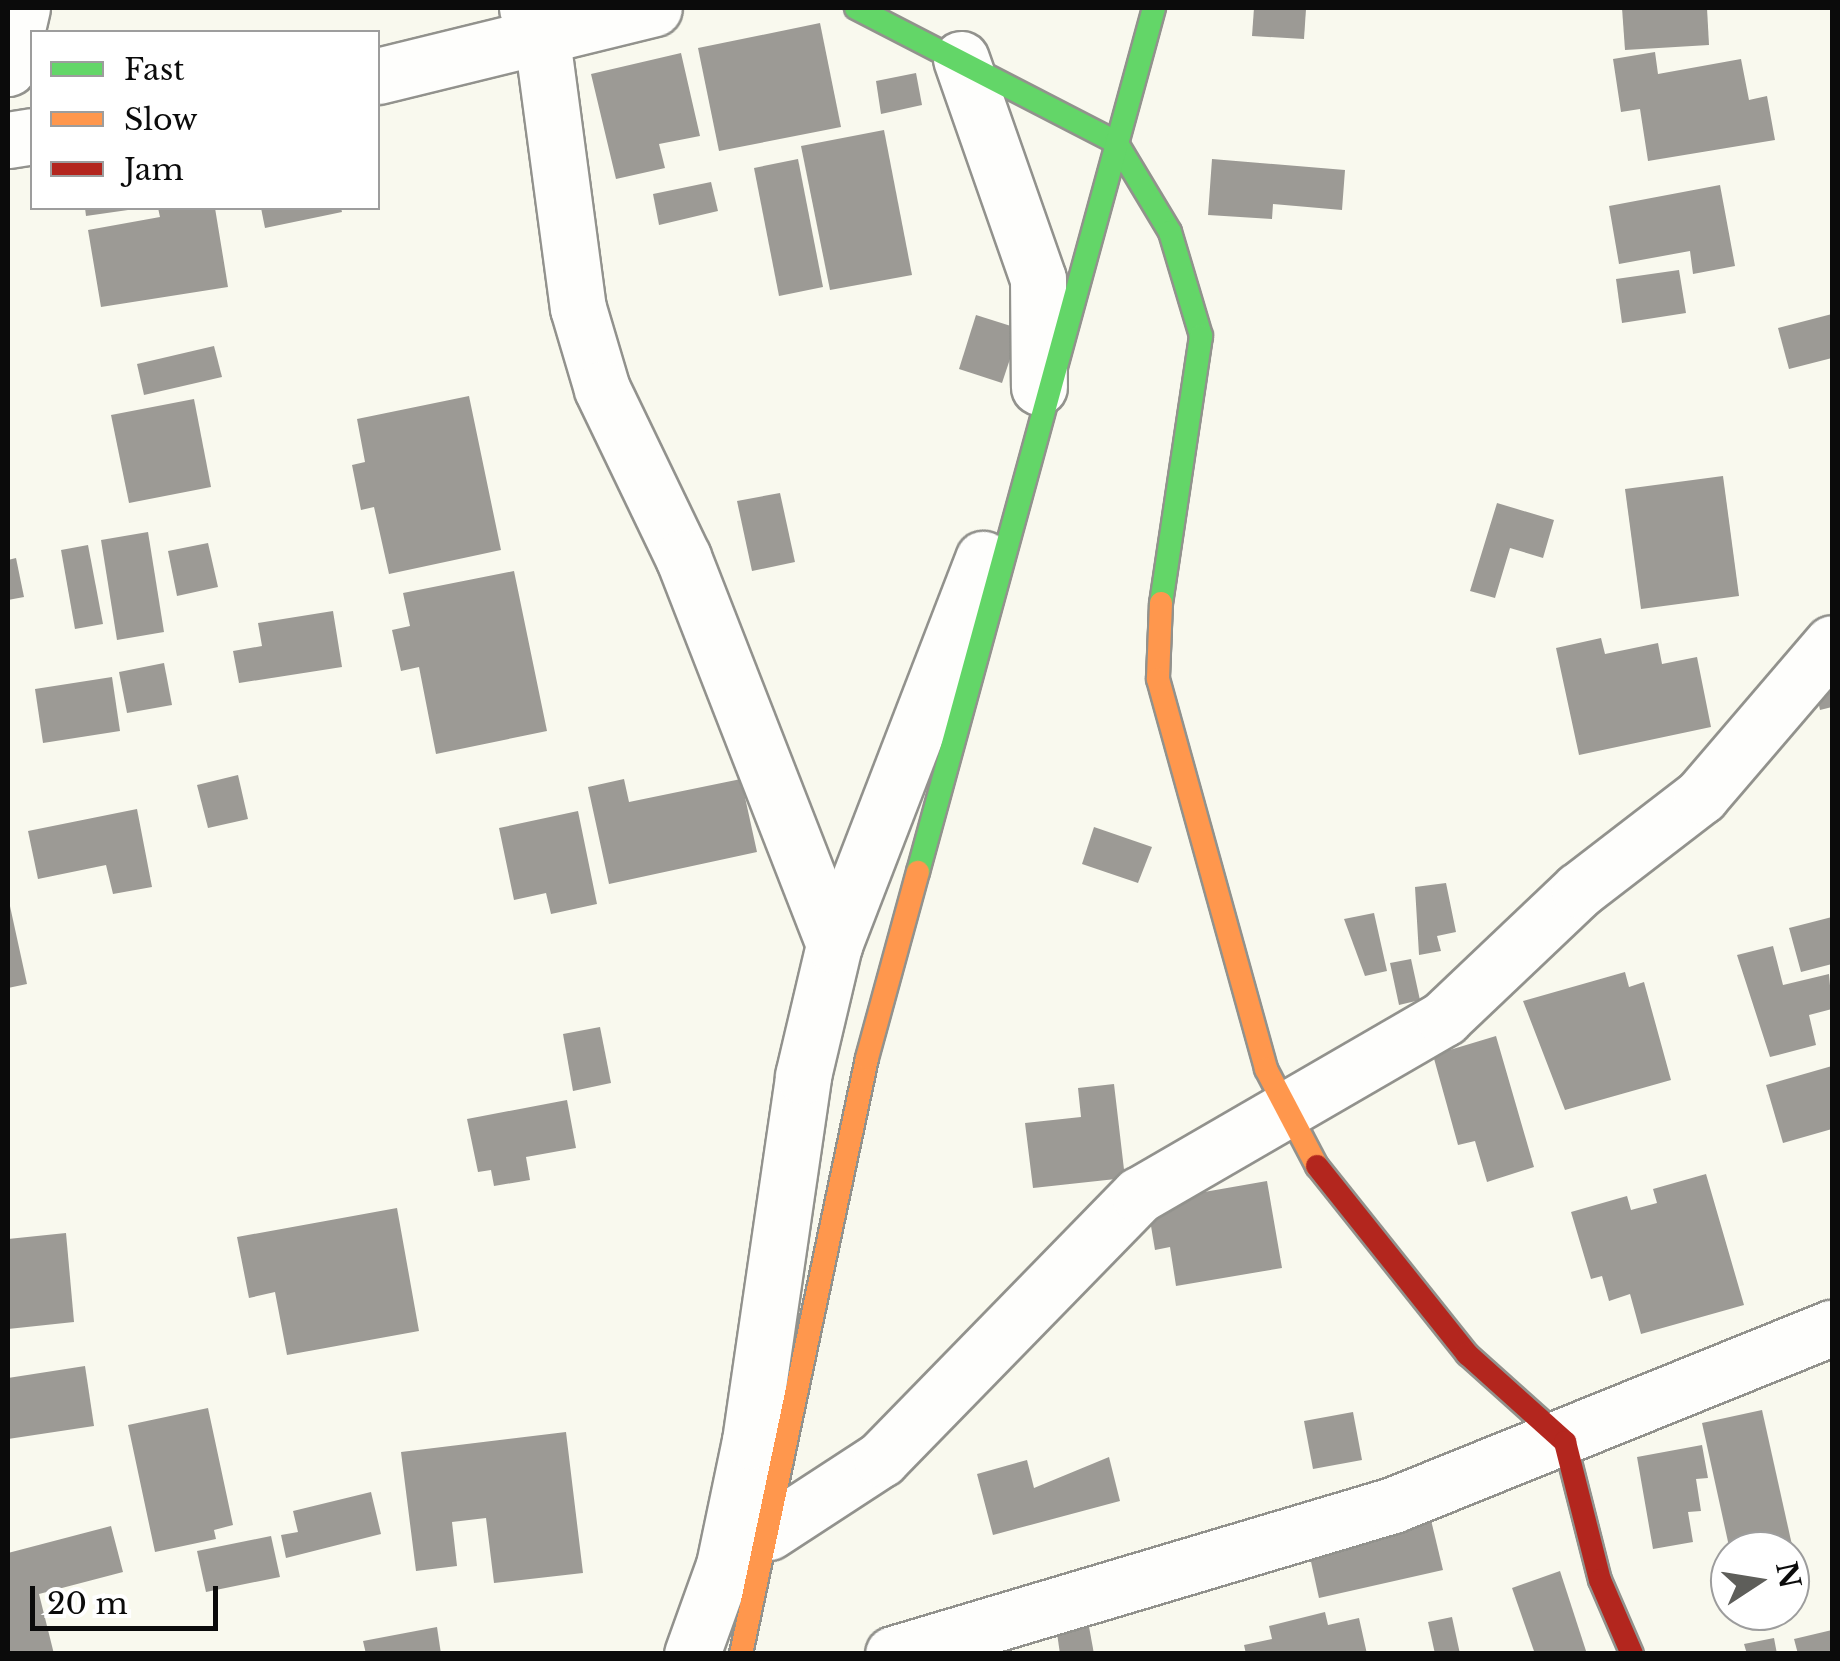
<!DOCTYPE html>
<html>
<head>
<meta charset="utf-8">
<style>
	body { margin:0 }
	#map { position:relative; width:1840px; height:1661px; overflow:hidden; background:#f9f9ee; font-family:"Libre Baskerville",serif }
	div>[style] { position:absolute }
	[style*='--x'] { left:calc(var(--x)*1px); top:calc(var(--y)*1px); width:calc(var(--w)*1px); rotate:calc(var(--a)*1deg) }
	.building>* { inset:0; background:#9c9a95 }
	.roads { filter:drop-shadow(2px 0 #92928d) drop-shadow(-2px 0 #92928d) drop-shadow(0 2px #92928d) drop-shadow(0 -2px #92928d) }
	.street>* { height:55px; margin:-27.5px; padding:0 27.5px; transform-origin:27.5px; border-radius:27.5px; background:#fefefc }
	.fast>* { height:22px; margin:-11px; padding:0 11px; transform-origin:11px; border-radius:11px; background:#63d668 }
	.slow>* { height:22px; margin:-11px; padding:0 11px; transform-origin:11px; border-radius:11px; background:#ff974d }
	.jam>* { height:22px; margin:-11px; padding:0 11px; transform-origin:11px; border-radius:11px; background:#b3261e }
	span { translate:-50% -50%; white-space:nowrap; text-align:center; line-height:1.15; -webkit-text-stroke:10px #fff; paint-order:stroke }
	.frame { position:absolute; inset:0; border:10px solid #0b0b0b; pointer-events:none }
	.legend { position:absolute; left:30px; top:30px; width:350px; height:180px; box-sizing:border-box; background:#fff; border:2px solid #9d9d9d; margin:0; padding:12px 18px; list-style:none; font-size:30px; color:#0b0b0b }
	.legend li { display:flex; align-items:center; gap:20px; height:50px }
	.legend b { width:50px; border:2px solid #9d9d9d }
	.north { position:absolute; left:1710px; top:1531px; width:100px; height:100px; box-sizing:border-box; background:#fff; border:2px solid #9d9d9d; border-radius:50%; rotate:78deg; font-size:28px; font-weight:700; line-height:40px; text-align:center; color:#0b0b0b }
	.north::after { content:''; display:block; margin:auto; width:35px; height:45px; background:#5e5e5a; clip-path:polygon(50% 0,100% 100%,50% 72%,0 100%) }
	.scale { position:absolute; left:30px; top:1586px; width:188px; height:45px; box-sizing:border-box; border:5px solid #0b0b0b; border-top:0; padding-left:12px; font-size:30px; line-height:35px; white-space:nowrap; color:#0b0b0b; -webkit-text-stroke:8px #fff; paint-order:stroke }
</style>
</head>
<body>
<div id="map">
	<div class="building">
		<i style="clip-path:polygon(1254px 8px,1306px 9px,1304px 39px,1252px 36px)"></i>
		<i style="clip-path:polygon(1622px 8px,1707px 8px,1709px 45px,1625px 50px)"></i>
		<i style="clip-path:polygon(820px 23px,841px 127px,719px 151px,698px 48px)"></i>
		<i style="clip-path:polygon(1655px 52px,1658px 74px,1741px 59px,1749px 100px,1767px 96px,1775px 140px,1648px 161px,1640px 109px,1621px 112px,1613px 59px)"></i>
		<i style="clip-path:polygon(681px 53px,700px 136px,659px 144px,665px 168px,616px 179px,591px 74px)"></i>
		<i style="clip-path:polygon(916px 73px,922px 105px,881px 114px,876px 81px)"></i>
		<i style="clip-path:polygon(884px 130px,912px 275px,830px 290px,801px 146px)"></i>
		<i style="clip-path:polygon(798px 159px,823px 287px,779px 296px,754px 168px)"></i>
		<i style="clip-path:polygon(1212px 159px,1345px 170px,1342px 210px,1273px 204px,1272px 219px,1208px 215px)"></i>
		<i style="clip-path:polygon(711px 182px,718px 211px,659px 225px,653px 194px)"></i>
		<i style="clip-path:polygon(1720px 185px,1735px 266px,1693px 274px,1690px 251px,1619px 264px,1609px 206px)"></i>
		<i style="clip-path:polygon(85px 208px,128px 208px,128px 210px,86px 216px)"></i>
		<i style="clip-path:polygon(158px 208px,215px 208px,228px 287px,101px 307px,88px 230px,160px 217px)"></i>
		<i style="clip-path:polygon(261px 208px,341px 208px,342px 212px,265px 228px)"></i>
		<i style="clip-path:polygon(1679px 270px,1686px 313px,1622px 323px,1616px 279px)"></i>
		<i style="clip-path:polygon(1832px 314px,1832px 358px,1789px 369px,1778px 328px)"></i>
		<i style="clip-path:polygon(976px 315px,1020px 329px,1002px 383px,959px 369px)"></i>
		<i style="clip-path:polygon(214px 346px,222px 377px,144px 395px,137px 364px)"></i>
		<i style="clip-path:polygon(469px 396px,501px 550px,389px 574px,374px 507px,361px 510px,352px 465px,365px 462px,357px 419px)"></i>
		<i style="clip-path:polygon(194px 399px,211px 487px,129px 503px,111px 415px)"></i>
		<i style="clip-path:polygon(1723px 476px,1739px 596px,1641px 609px,1625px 489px)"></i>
		<i style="clip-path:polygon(780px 493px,795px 562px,752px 571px,737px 501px)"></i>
		<i style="clip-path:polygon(1497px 503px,1554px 520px,1543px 558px,1510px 548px,1495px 598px,1470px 591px)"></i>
		<i style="clip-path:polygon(148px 532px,164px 632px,117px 640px,101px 540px)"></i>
		<i style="clip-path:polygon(208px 543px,218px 587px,177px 596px,168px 551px)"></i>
		<i style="clip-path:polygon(88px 545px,103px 624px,75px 629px,61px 550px)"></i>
		<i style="clip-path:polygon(16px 558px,24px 597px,8px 600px,8px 560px)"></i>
		<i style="clip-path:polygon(514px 571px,547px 731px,436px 754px,419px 667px,401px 671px,392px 630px,410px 626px,403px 593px)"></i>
		<i style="clip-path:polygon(333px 611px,342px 667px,239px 683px,233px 651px,262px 646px,258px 623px)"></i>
		<i style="clip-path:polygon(1601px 638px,1605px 654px,1658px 643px,1662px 664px,1697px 657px,1711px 727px,1579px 755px,1556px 648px)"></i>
		<i style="clip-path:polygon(164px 663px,172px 705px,127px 713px,119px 672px)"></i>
		<i style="clip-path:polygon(1832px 663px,1832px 707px,1820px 710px,1811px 667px)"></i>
		<i style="clip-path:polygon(112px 677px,120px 731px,43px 743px,35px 689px)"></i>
		<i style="clip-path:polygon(238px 775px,248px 819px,208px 828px,197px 785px)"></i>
		<i style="clip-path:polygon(624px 779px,629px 802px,741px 779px,757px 852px,609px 884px,588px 787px)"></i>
		<i style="clip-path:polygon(137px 809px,152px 887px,113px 894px,106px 865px,38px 879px,28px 831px)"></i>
		<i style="clip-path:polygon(578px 811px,597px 904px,551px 914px,546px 893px,514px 900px,499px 828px)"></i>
		<i style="clip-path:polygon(1094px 827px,1152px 847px,1138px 883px,1082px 864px)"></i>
		<i style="clip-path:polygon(1446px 883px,1456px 932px,1437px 936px,1441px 951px,1419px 955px,1415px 887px)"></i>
		<i style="clip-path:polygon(8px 897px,27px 984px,8px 988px)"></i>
		<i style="clip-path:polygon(1374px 913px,1387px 971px,1365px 976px,1344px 919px)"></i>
		<i style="clip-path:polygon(1832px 917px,1832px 964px,1801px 972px,1789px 928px)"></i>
		<i style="clip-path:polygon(1773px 946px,1783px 985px,1829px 974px,1832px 1009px,1809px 1015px,1816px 1045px,1770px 1057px,1737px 955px)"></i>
		<i style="clip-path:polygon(1411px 959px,1420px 1000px,1399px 1005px,1390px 963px)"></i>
		<i style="clip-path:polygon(1625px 972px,1629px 987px,1644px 982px,1671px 1080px,1565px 1110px,1523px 1001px)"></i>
		<i style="clip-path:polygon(600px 1027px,611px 1083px,573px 1091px,563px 1034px)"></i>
		<i style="clip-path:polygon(1496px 1036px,1534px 1167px,1487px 1182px,1475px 1141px,1458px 1145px,1433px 1055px)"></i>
		<i style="clip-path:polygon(1832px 1066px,1832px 1129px,1783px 1143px,1766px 1085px)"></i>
		<i style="clip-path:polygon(1114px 1084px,1125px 1178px,1033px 1188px,1025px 1123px,1081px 1117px,1078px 1088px)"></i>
		<i style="clip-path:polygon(567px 1100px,576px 1148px,526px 1157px,530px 1180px,494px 1186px,491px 1170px,478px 1172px,467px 1119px)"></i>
		<i style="clip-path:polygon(1706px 1174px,1744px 1305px,1641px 1334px,1630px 1294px,1609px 1301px,1602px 1276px,1591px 1279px,1571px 1212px,1627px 1196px,1631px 1210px,1657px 1203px,1653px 1189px)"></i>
		<i style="clip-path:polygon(1267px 1181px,1282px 1268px,1176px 1286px,1170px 1247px,1155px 1250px,1147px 1202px)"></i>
		<i style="clip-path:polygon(397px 1208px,419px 1331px,287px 1355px,275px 1292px,249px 1298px,237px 1237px)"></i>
		<i style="clip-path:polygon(66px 1233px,74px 1322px,8px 1329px,8px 1239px)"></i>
		<i style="clip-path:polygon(85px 1366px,94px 1426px,8px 1439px,8px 1378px)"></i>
		<i style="clip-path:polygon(208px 1408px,233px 1525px,214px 1530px,216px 1539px,155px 1552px,128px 1425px)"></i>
		<i style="clip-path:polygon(1762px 1410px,1792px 1545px,1730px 1551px,1702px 1423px)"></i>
		<i style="clip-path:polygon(1353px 1412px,1362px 1460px,1313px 1469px,1304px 1421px)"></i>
		<i style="clip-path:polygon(566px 1432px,583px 1573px,494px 1583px,486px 1518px,452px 1522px,457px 1566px,416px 1571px,401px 1452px)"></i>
		<i style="clip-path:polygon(1702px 1445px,1708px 1478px,1696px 1479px,1701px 1511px,1688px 1512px,1693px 1542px,1653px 1549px,1637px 1457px)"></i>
		<i style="clip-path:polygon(1109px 1457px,1120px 1501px,993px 1535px,977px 1474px,1027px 1460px,1034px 1488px)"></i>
		<i style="clip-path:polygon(371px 1492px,381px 1534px,286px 1558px,281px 1535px,298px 1532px,293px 1511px)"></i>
		<i style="clip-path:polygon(1431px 1520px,1443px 1570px,1319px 1598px,1308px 1548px)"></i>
		<i style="clip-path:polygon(111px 1526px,123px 1572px,39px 1594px,54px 1654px,8px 1654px,8px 1553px)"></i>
		<i style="clip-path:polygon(271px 1536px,280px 1577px,206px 1592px,197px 1551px)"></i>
		<i style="clip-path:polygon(1560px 1571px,1587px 1654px,1535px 1654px,1512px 1588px)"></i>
		<i style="clip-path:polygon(1325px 1612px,1328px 1625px,1359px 1618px,1367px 1654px,1246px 1654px,1244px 1645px,1272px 1639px,1269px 1626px)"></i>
		<i style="clip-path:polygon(1452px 1617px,1460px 1654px,1435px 1654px,1428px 1622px)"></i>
		<i style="clip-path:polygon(1088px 1621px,1094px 1654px,1060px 1654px,1056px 1626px)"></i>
		<i style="clip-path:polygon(437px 1627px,441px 1654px,366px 1654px,363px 1641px)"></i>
		<i style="clip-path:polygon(1832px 1630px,1832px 1654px,1798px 1654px,1794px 1639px)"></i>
		<i style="clip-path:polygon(1774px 1638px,1777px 1654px,1747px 1654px,1744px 1644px)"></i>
	</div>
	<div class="roads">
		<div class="street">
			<i style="--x:527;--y:8;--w:34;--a:64"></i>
			<i style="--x:542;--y:39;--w:271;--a:82.4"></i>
			<i style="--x:578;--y:308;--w:84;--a:73.5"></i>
			<i style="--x:602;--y:389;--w:187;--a:64.3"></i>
			<i style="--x:683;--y:557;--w:416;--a:68.7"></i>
			<i style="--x:961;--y:59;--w:233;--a:70.7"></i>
			<i style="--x:1038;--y:279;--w:108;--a:89.5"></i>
			<i style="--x:8;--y:68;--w:62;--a:-76.9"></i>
			<i style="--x:378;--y:76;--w:284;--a:-13.8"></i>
			<i style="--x:8;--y:140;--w:24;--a:-9"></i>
			<i style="--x:769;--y:1532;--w:134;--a:-33.1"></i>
			<i style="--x:881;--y:1459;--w:369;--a:-45.7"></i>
			<i style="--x:1139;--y:1195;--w:353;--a:-30.1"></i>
			<i style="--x:1444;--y:1018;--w:186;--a:-43.5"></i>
			<i style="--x:1579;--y:890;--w:154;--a:-37.6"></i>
			<i style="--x:1701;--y:796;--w:201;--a:-49.4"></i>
			<i style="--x:692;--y:1654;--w:95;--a:-70.2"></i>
			<i style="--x:724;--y:1565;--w:127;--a:-78.2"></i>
			<i style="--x:750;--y:1441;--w:369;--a:-81.7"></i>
			<i style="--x:803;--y:1076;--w:135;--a:-76.7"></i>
			<i style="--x:834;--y:945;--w:414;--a:-68.9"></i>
			<i style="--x:893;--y:1654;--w:522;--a:-16.59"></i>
			<i style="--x:1393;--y:1505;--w:473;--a:-22"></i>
		</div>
		<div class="fast">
			<i style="--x:856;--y:8;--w:292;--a:27.3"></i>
			<i style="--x:1116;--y:142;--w:105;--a:59"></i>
			<i style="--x:1170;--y:232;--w:109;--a:73.4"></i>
			<i style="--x:1201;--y:336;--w:270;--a:98.5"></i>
			<i style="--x:918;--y:872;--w:896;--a:-74.72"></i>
		</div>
		<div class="slow">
			<i style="--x:1161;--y:603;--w:76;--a:92.3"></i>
			<i style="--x:1158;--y:679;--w:405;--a:74.5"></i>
			<i style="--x:1266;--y:1069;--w:110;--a:62.3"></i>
			<i style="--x:741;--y:1654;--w:609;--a:-78.06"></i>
			<i style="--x:867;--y:1058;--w:193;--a:-74.7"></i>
		</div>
		<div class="jam">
			<i style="--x:1317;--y:1166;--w:241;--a:51.4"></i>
			<i style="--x:1467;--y:1354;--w:132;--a:41.9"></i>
			<i style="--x:1565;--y:1442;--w:142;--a:75.8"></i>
			<i style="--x:1600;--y:1580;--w:81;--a:66.6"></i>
		</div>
	</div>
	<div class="frame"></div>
	<ul class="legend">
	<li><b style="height:12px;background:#63d668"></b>Fast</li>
	<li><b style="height:12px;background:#ff974d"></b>Slow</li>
	<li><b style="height:12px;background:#b3261e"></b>Jam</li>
	</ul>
	<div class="north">N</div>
	<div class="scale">20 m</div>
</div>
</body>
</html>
